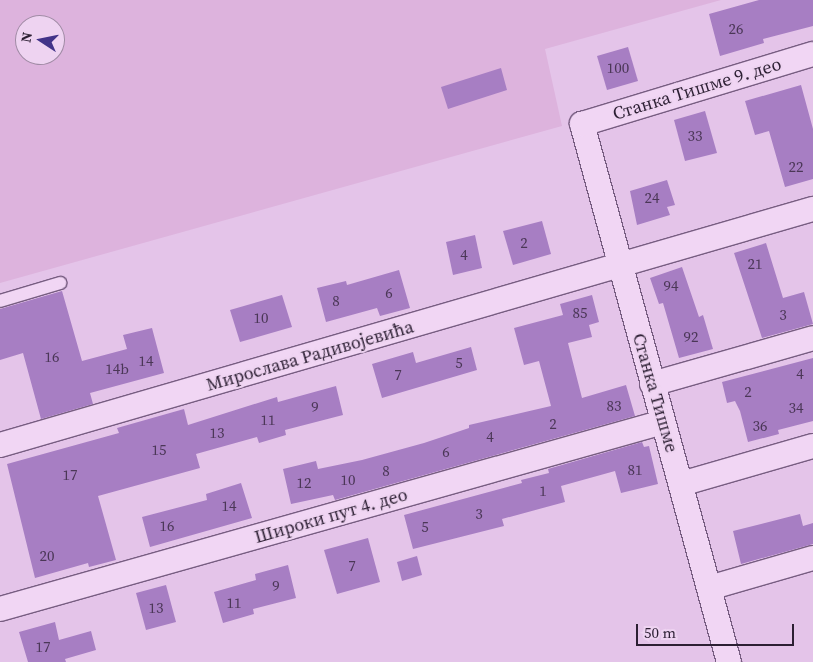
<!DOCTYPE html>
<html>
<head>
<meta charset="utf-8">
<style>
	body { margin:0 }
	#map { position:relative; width:813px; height:662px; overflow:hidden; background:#e4c4e9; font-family:"Source Serif 4",serif }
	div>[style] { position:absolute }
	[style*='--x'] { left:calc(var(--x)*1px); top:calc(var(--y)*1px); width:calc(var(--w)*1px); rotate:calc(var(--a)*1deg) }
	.farmland>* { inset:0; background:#ddb3dd }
	.building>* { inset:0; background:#a77ec3 }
	.roads { filter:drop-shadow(1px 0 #775d81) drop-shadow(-1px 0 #775d81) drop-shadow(0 1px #775d81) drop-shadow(0 -1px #775d81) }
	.lane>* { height:12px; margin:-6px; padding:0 6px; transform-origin:6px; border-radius:6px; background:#f1d6f4 }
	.street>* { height:24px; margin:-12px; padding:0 12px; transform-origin:12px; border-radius:12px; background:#f1d6f4 }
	span { translate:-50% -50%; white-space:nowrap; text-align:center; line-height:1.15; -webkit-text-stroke:4px #eed3f1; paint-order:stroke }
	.number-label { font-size:15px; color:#4b3757 }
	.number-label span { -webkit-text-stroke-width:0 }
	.street-label { font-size:18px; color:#2c1f33 }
	.north { position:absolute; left:15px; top:15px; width:50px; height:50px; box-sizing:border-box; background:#eed3f1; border:1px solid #a08ba5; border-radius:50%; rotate:281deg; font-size:14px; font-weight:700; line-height:20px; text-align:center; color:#2c1f33 }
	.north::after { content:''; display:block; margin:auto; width:18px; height:22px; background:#423389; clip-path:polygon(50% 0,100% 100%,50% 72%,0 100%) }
	.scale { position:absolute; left:636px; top:624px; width:158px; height:22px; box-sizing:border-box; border:2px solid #2c1f33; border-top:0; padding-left:6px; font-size:15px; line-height:18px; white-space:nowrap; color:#2c1f33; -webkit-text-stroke:4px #eed3f1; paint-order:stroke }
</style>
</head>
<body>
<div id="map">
	<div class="farmland">
		<i style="clip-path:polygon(evenodd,0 0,721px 0,545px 49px,562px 126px,0 283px,0 0,25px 25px,55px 25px,55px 55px,25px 55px,25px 25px)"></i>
	</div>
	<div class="building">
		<i style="clip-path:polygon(759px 0,813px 0,813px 26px,763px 39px,764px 43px,720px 56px,709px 14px)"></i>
		<i style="clip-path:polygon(628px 47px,638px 81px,607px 90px,597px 56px)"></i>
		<i style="clip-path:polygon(501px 68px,507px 90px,448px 109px,441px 87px)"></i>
		<i style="clip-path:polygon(801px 85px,813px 129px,813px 179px,785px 187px,769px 131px,755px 135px,745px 101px)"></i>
		<i style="clip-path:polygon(705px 111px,717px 153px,685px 161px,674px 120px)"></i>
		<i style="clip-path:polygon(667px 180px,675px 205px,667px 207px,670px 215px,637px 225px,630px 191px)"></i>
		<i style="clip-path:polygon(542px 221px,551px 254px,513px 265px,503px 231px)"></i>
		<i style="clip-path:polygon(475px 235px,482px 268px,453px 275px,446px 242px)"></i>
		<i style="clip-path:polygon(766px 243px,783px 298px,804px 292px,813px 324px,762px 338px,734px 253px)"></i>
		<i style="clip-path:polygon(682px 267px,699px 317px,703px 315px,713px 349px,679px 358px,663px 303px,659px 304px,650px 278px)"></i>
		<i style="clip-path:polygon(399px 270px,410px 308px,380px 316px,377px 308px,326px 322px,317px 288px,346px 281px,347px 285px)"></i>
		<i style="clip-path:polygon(62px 291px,82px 361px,127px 349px,123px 335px,152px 328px,164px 373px,90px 393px,93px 404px,41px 419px,23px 353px,0 360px,0 309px)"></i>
		<i style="clip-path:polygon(282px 295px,292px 327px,240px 342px,230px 310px)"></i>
		<i style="clip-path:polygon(592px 295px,599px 322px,589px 325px,592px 337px,568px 343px,582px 398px,626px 385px,635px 416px,335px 500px,333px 495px,291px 504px,283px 469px,316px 461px,318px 469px,362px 460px,424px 443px,469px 428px,469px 425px,551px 406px,539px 361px,524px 365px,514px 328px,563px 315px,560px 304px)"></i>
		<i style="clip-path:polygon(471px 347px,477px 370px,382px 398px,372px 364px,413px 352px,416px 363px)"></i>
		<i style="clip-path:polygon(813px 358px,813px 421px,778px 430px,779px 434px,748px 442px,740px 411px,735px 401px,727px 403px,722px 382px)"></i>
		<i style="clip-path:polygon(336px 386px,343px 415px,285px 430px,286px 435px,259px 443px,257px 437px,196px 454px,200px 468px,98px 496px,116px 560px,89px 567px,88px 563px,35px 578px,7px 464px,119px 433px,117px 428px,184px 409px,188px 425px,277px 397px,278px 402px)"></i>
		<i style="clip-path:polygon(642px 442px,644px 447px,649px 446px,658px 484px,621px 493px,615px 471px,561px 486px,565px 502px,502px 519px,504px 526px,413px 549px,404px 515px,522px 483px,521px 480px,549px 473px,548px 469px)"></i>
		<i style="clip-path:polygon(241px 483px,252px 518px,150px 547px,142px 517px,207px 500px,206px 494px)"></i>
		<i style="clip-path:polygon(800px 514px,803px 526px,813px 523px,813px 544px,741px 564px,733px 531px)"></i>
		<i style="clip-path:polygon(368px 538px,380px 582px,337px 594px,324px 550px)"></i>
		<i style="clip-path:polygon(417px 556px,422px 575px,402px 581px,397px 562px)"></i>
		<i style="clip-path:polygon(288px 565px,296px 598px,253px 609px,254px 614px,223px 623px,214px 592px,256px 580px,255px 574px)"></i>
		<i style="clip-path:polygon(166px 585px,176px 622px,146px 630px,136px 593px)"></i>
		<i style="clip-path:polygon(55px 622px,59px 640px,91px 631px,96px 650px,65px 659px,66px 662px,28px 662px,19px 632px)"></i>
	</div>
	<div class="roads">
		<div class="lane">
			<i style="--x:0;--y:301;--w:63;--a:-16.7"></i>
		</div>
		<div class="street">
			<i style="--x:652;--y:384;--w:167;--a:-15.9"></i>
			<i style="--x:0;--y:445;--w:847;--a:-16.19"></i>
			<i style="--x:681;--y:484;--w:137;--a:-16.1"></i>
			<i style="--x:709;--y:588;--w:108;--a:-16.1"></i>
			<i style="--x:0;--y:609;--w:689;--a:-15.75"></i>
			<i style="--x:729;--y:662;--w:558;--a:-105.28"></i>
			<i style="--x:582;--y:124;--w:241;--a:-16.9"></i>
		</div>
	</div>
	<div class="number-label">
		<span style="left:736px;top:29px">26</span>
		<span style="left:618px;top:68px">100</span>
		<span style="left:695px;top:136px">33</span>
		<span style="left:796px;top:167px">22</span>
		<span style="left:652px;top:198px">24</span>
		<span style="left:524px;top:243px">2</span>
		<span style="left:464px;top:255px">4</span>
		<span style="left:755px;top:264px">21</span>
		<span style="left:671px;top:286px">94</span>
		<span style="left:389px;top:293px">6</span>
		<span style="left:336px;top:301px">8</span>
		<span style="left:580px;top:313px">85</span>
		<span style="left:783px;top:315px">3</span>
		<span style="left:261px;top:318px">10</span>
		<span style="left:691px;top:337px">92</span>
		<span style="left:52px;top:357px">16</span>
		<span style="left:146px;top:361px">14</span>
		<span style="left:459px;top:363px">5</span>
		<span style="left:117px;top:369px">14b</span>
		<span style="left:800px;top:374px">4</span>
		<span style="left:398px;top:375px">7</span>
		<span style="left:748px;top:392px">2</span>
		<span style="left:614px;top:406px">83</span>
		<span style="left:315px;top:407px">9</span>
		<span style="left:796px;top:408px">34</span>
		<span style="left:268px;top:420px">11</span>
		<span style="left:553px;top:424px">2</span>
		<span style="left:760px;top:426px">36</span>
		<span style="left:217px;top:433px">13</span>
		<span style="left:490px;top:437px">4</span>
		<span style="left:159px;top:450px">15</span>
		<span style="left:446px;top:452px">6</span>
		<span style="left:635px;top:470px">81</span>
		<span style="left:386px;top:471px">8</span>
		<span style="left:70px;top:475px">17</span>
		<span style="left:348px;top:480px">10</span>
		<span style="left:304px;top:483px">12</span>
		<span style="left:543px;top:491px">1</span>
		<span style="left:229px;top:506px">14</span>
		<span style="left:479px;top:514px">3</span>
		<span style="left:167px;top:526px">16</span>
		<span style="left:425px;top:527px">5</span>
		<span style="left:47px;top:556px">20</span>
		<span style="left:352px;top:566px">7</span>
		<span style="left:276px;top:586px">9</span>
		<span style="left:234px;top:603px">11</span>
		<span style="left:156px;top:608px">13</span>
		<span style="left:43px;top:647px">17</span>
	</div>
	<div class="street-label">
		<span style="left:697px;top:89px;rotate:-17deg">Станка Тишме 9. део</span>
		<span style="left:310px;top:356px;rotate:-16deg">Мирослава Радивојевића</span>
		<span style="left:655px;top:393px;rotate:74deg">Станка Тишме</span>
		<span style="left:331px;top:516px;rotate:-16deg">Широки пут 4. део</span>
	</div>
	<div class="north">N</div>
	<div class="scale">50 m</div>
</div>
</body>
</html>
